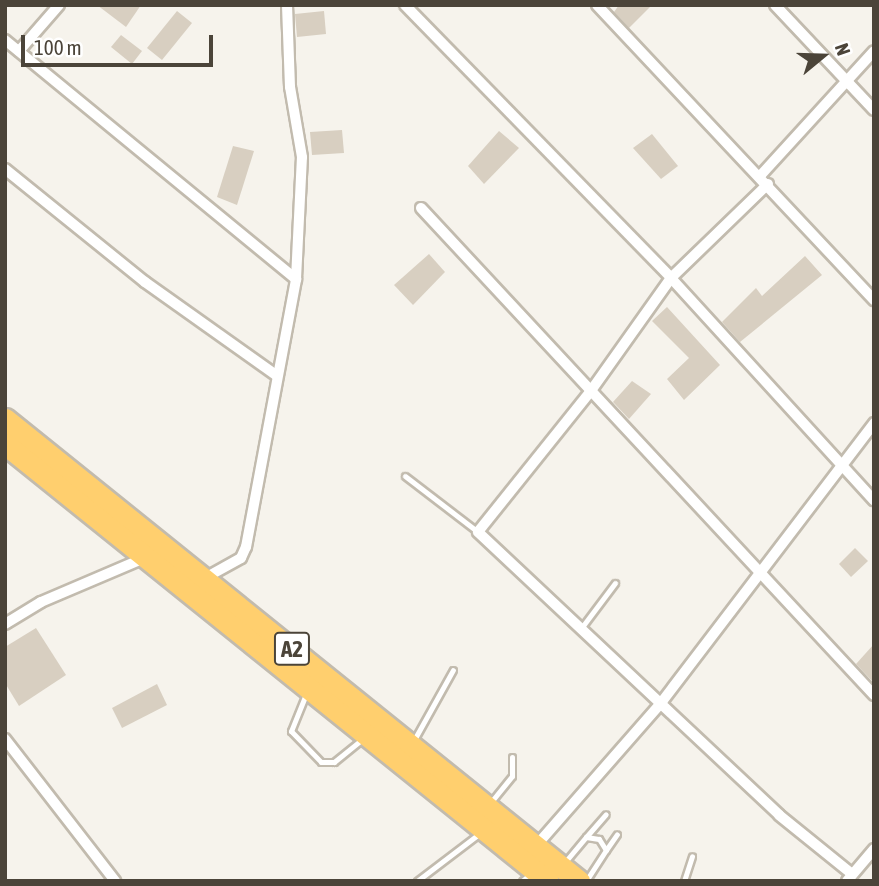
<!DOCTYPE html>
<html>
<head>
<meta charset="utf-8">
<style>
	body { margin:0 }
	#map { position:relative; width:879px; height:886px; overflow:hidden; background:#f6f3ec; font-family:"Asap Condensed",sans-serif }
	div>[style] { position:absolute }
	[style*='--x'] { left:calc(var(--x)*1px); top:calc(var(--y)*1px); width:calc(var(--w)*1px); rotate:calc(var(--a)*1deg) }
	.building>* { inset:0; background:#d8cfc1 }
	.roads { filter:drop-shadow(2px 0 #c2bbae) drop-shadow(-2px 0 #c2bbae) drop-shadow(0 2px #c2bbae) drop-shadow(0 -2px #c2bbae) }
	.lane>* { height:5px; margin:-2.5px; padding:0 2.5px; transform-origin:2.5px; border-radius:2.5px; background:#fff }
	.street>* { height:10px; margin:-5px; padding:0 5px; transform-origin:5px; border-radius:5px; background:#fff }
	.highway>* { height:21px; margin:-10.5px; padding:0 10.5px; transform-origin:10.5px; border-radius:10.5px; background:#ffcf6e }
	span { translate:-50% -50%; white-space:nowrap; text-align:center; line-height:1.15; -webkit-text-stroke:6px #fff; paint-order:stroke }
	.shield-label span { padding:2px 5px; background:#fff; border:2px solid; border-radius:5px; -webkit-text-stroke-width:0 }
	.shield-label { font-size:23px; color:#4b4439; font-weight:700 }
	.frame { position:absolute; inset:0; border:7px solid #4b4439; pointer-events:none }
	.north { position:absolute; left:788px; top:21px; width:70px; height:70px; -webkit-text-stroke:5px #fff; paint-order:stroke; rotate:71deg; font-size:19px; font-weight:700; line-height:28px; text-align:center; color:#4b4439 }
	.north::after { content:''; display:block; margin:auto; width:24px; height:32px; background:#4b4439; clip-path:polygon(50% 0,100% 100%,50% 72%,0 100%) }
	.scale { position:absolute; left:21px; top:35px; width:192px; height:32px; box-sizing:border-box; border:4px solid #4b4439; border-top:0; padding-left:9px; font-size:21px; line-height:24px; white-space:nowrap; color:#4b4439; -webkit-text-stroke:5px #fff; paint-order:stroke }
</style>
</head>
<body>
<div id="map">
	<div class="building">
		<i style="clip-path:polygon(97px 5px,141px 5px,126px 27px)"></i>
		<i style="clip-path:polygon(619px 5px,652px 5px,629px 28px,614px 12px)"></i>
		<i style="clip-path:polygon(177px 11px,192px 23px,162px 60px,147px 48px)"></i>
		<i style="clip-path:polygon(324px 11px,326px 34px,297px 37px,295px 14px)"></i>
		<i style="clip-path:polygon(121px 35px,142px 51px,132px 64px,111px 47px)"></i>
		<i style="clip-path:polygon(342px 130px,344px 153px,312px 155px,310px 132px)"></i>
		<i style="clip-path:polygon(499px 131px,519px 148px,484px 184px,468px 166px)"></i>
		<i style="clip-path:polygon(652px 134px,678px 166px,661px 179px,633px 148px)"></i>
		<i style="clip-path:polygon(233px 146px,254px 151px,237px 205px,217px 197px)"></i>
		<i style="clip-path:polygon(429px 254px,445px 272px,413px 305px,394px 285px)"></i>
		<i style="clip-path:polygon(805px 256px,822px 275px,740px 342px,722px 322px,756px 288px,762px 296px)"></i>
		<i style="clip-path:polygon(667px 307px,720px 365px,684px 400px,667px 379px,689px 358px,652px 321px)"></i>
		<i style="clip-path:polygon(632px 381px,651px 394px,629px 419px,613px 402px)"></i>
		<i style="clip-path:polygon(855px 548px,868px 561px,851px 577px,839px 564px)"></i>
		<i style="clip-path:polygon(36px 628px,66px 675px,19px 706px,5px 683px,5px 647px)"></i>
		<i style="clip-path:polygon(874px 644px,874px 683px,856px 664px)"></i>
		<i style="clip-path:polygon(157px 684px,167px 705px,122px 728px,112px 708px)"></i>
	</div>
	<div class="roads">
		<div class="lane">
			<i style="--x:405;--y:476;--w:92;--a:37.5"></i>
			<i style="--x:582;--y:627;--w:55;--a:-53.1"></i>
			<i style="--x:306;--y:694;--w:40;--a:112"></i>
			<i style="--x:291;--y:731;--w:43;--a:45.9"></i>
			<i style="--x:321;--y:762;--w:13;--a:0"></i>
			<i style="--x:334;--y:762;--w:38;--a:-39"></i>
			<i style="--x:414;--y:740;--w:80;--a:-60.9"></i>
			<i style="--x:491;--y:802;--w:33;--a:-51"></i>
			<i style="--x:512;--y:776;--w:19;--a:-90"></i>
			<i style="--x:586;--y:837;--w:30;--a:-49"></i>
			<i style="--x:606;--y:850;--w:19;--a:-55"></i>
			<i style="--x:565;--y:862;--w:33;--a:-50"></i>
			<i style="--x:586;--y:837;--w:13;--a:9"></i>
			<i style="--x:599;--y:839;--w:13;--a:58"></i>
			<i style="--x:606;--y:850;--w:37;--a:123"></i>
			<i style="--x:417;--y:881;--w:78;--a:-37.2"></i>
			<i style="--x:522;--y:881;--w:13;--a:-39"></i>
			<i style="--x:684;--y:881;--w:26;--a:-72"></i>
		</div>
		<div class="street">
			<i style="--x:405;--y:5;--w:381;--a:45.7"></i>
			<i style="--x:671;--y:278;--w:301;--a:47.6"></i>
			<i style="--x:597;--y:5;--w:405;--a:46.8"></i>
			<i style="--x:775;--y:5;--w:144;--a:46.7"></i>
			<i style="--x:5;--y:40;--w:377;--a:39.4"></i>
			<i style="--x:19;--y:51;--w:61;--a:-49"></i>
			<i style="--x:5;--y:169;--w:180;--a:38.9"></i>
			<i style="--x:145;--y:282;--w:161;--a:35.4"></i>
			<i style="--x:760;--y:176;--w:169;--a:-47.6"></i>
			<i style="--x:768;--y:184;--w:135;--a:135.9"></i>
			<i style="--x:671;--y:278;--w:140;--a:125.4"></i>
			<i style="--x:590;--y:392;--w:179;--a:128.7"></i>
			<i style="--x:478;--y:532;--w:413;--a:43.2"></i>
			<i style="--x:779;--y:815;--w:94;--a:38.9"></i>
			<i style="--x:421;--y:208;--w:665;--a:47.07"></i>
			<i style="--x:205;--y:578;--w:41;--a:-29.1"></i>
			<i style="--x:241;--y:558;--w:12;--a:-66"></i>
			<i style="--x:246;--y:547;--w:273;--a:-79.4"></i>
			<i style="--x:296;--y:279;--w:122;--a:-87.2"></i>
			<i style="--x:302;--y:157;--w:71;--a:-99.7"></i>
			<i style="--x:290;--y:87;--w:82;--a:-92.1"></i>
			<i style="--x:5;--y:624;--w:42;--a:-31.4"></i>
			<i style="--x:41;--y:602;--w:112;--a:-23.1"></i>
			<i style="--x:5;--y:739;--w:180;--a:52.2"></i>
			<i style="--x:535;--y:847;--w:191;--a:-48.8"></i>
			<i style="--x:661;--y:703;--w:352;--a:-52.7"></i>
			<i style="--x:847;--y:881;--w:42;--a:-49.8"></i>
		</div>
		<div class="highway">
			<i style="--x:5;--y:419;--w:737;--a:38.83"></i>
			<i style="--x:5;--y:444;--w:697;--a:38.83"></i>
		</div>
	</div>
	<div class="shield-label">
		<span style="left:292px;top:649px">A2</span>
	</div>
	<div class="frame"></div>
	<div class="north">N</div>
	<div class="scale">100 m</div>
</div>
</body>
</html>
